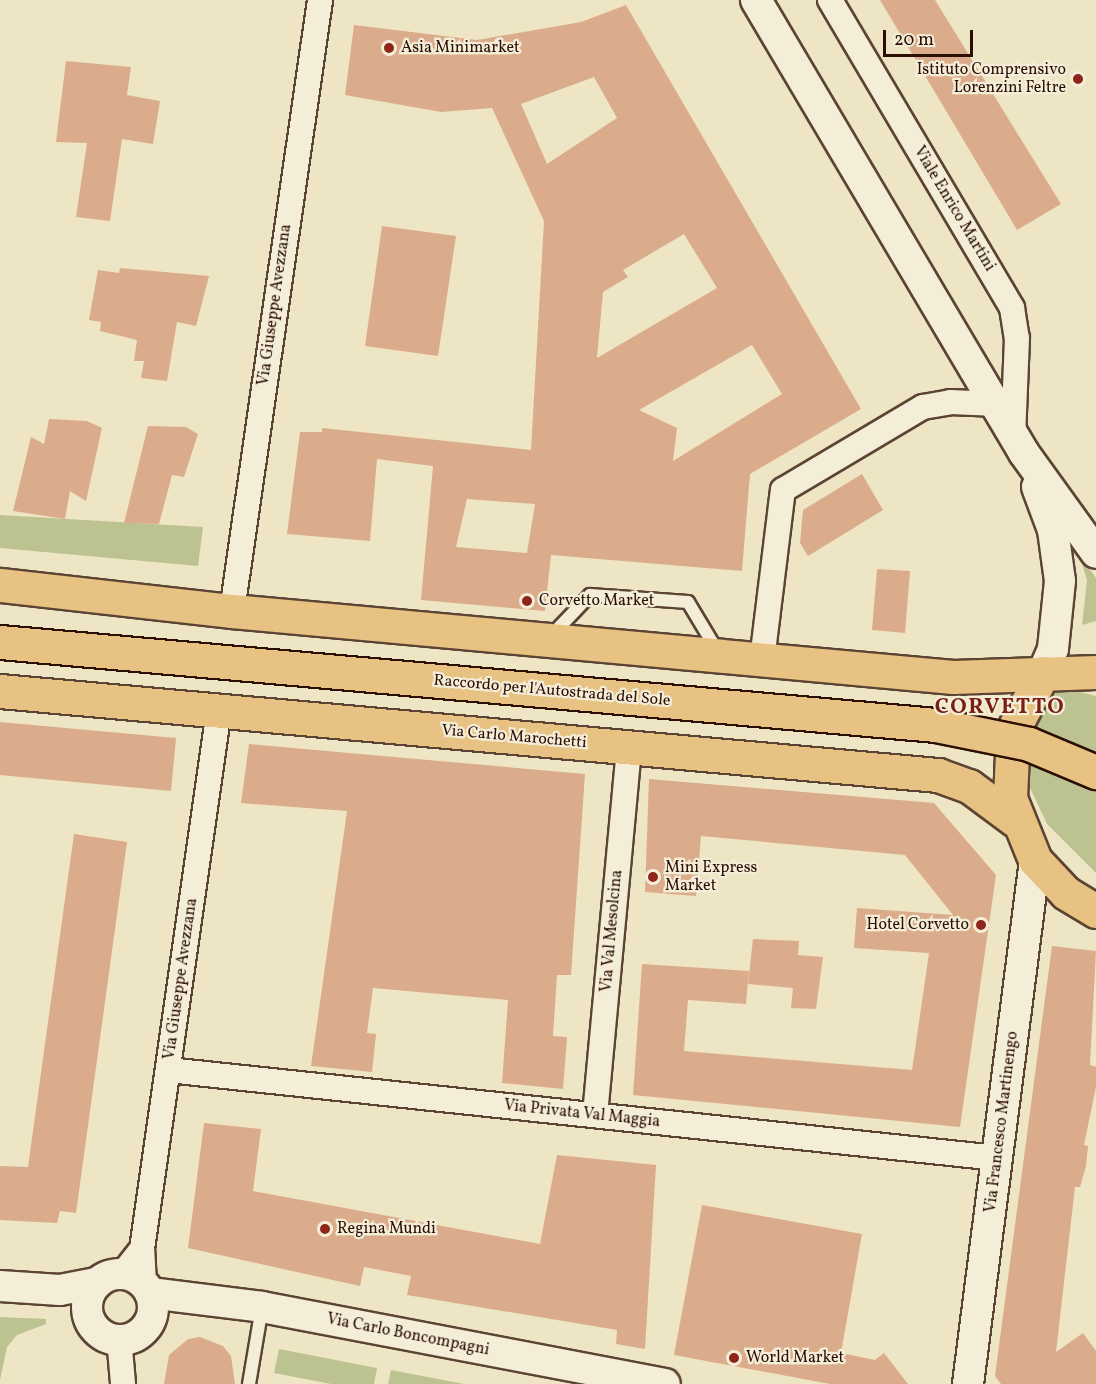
<!DOCTYPE html>
<html>
<head>
<meta charset="utf-8">
<style>
	body { margin:0 }
	#map { position:relative; width:1096px; height:1384px; overflow:hidden; background:#eee5c4; font-family:Vollkorn,serif }
	div>[style] { position:absolute }
	[style*='--x'] { left:calc(var(--x)*1px); top:calc(var(--y)*1px); width:calc(var(--w)*1px); rotate:calc(var(--a)*1deg) }
	.green>* { inset:0; background:#bcc391 }
	.building>* { inset:0; background:#dbac8b }
	.roads { filter:drop-shadow(2px 0 #5c4434) drop-shadow(-2px 0 #5c4434) drop-shadow(0 2px #5c4434) drop-shadow(0 -2px #5c4434) }
	.service>* { height:12px; margin:-6px; padding:0 6px; transform-origin:6px; border-radius:6px; background:#f4eed9 }
	.minor>* { height:24px; margin:-12px; padding:0 12px; transform-origin:12px; border-radius:12px; background:#f4eed9 }
	.tertiary>* { height:30px; margin:-15px; padding:0 15px; transform-origin:15px; border-radius:15px; background:#f4eed9 }
	.tertiary>.ring { margin:-15px; padding:0; box-sizing:content-box; background:none; border:30px solid #f4eed9; border-radius:50% }
	.primary>* { height:33px; margin:-16.5px; padding:0 16.5px; transform-origin:16.5px; border-radius:16.5px; background:#e7c282 }
	.trunk>* { height:33px; margin:-16.5px; padding:0 16.5px; transform-origin:16.5px; border-radius:16.5px; background:#e7c282 }
	.bridges { filter:drop-shadow(2px 0 #2b0e04) drop-shadow(-2px 0 #2b0e04) drop-shadow(0 2px #2b0e04) drop-shadow(0 -2px #2b0e04) }
	.trunk-bridge>* { height:33px; margin:-16.5px; padding:0 16.5px; transform-origin:16.5px; border-radius:16.5px; background:#e7c282 }
	.dots>* { width:16px; height:16px; translate:-50% -50%; box-sizing:border-box; border:3px solid #f4eed9; border-radius:50% }
	span { translate:-50% -50%; white-space:nowrap; text-align:center; line-height:1.15; -webkit-text-stroke:4.5px #f4eed9; paint-order:stroke }
	.poi-label { font-size:16px; color:#2b0e04 }
	.left { translate:0 -50%; text-align:left }
	.right { translate:-100% -50%; text-align:right }
	.street-label { font-size:16px; color:#2b0e04 }
	.district-label { font-size:22px; color:#7a1f14; font-weight:700; letter-spacing:1.5px }
	.scale { position:absolute; left:883px; top:30px; width:90px; height:27px; box-sizing:border-box; border:3px solid #2b0e04; border-top:0; padding-left:8px; font-size:18px; line-height:21px; white-space:nowrap; color:#2b0e04; -webkit-text-stroke:4px #f4eed9; paint-order:stroke }
</style>
</head>
<body>
<div id="map">
	<div class="green">
		<i style="clip-path:polygon(0 515px,203px 527px,198px 566px,0 548px)"></i>
		<i style="clip-path:polygon(1080px 556px,1096px 578px,1096px 621px,1082px 625px,1087px 581px)"></i>
		<i style="clip-path:polygon(1071px 690px,1096px 696px,1096px 873px,1047px 824px,1025px 777px,1045px 691px)"></i>
		<i style="clip-path:polygon(0 1317px,46px 1319px,46px 1324px,17px 1335px,7px 1347px,0 1380px)"></i>
		<i style="clip-path:polygon(279px 1349px,377px 1368px,374px 1384px,331px 1384px,274px 1373px)"></i>
		<i style="clip-path:polygon(391px 1370px,464px 1384px,388px 1384px)"></i>
	</div>
	<div class="building">
		<i style="clip-path:polygon(880px 0,935px 0,1061px 204px,1017px 230px)"></i>
		<i style="clip-path:polygon(evenodd,626px 5px,861px 409px,750px 474px,742px 571px,551px 555px,545px 611px,421px 600px,433px 466px,377px 459px,370px 541px,287px 534px,300px 432px,322px 432px,322px 428px,531px 450px,544px 221px,492px 108px,441px 112px,345px 95px,354px 25px,477px 40px,581px 22px,626px 5px,594px 77px,617px 118px,547px 164px,521px 104px,594px 77px,626px 5px,684px 234px,717px 288px,597px 358px,603px 292px,628px 277px,623px 270px,684px 234px,626px 5px,752px 345px,782px 394px,673px 461px,677px 428px,639px 410px,752px 345px,626px 5px,467px 499px,535px 504px,527px 553px,456px 547px,467px 499px)"></i>
		<i style="clip-path:polygon(66px 61px,131px 67px,127px 95px,160px 101px,153px 144px,122px 139px,110px 221px,76px 217px,87px 143px,56px 142px)"></i>
		<i style="clip-path:polygon(382px 226px,456px 236px,438px 356px,365px 346px)"></i>
		<i style="clip-path:polygon(120px 268px,209px 276px,196px 326px,177px 322px,167px 381px,141px 378px,144px 361px,134px 361px,137px 340px,100px 331px,101px 322px,89px 320px,98px 270px,119px 273px)"></i>
		<i style="clip-path:polygon(49px 419px,87px 421px,102px 428px,86px 501px,70px 491px,65px 519px,13px 511px,31px 437px,44px 444px)"></i>
		<i style="clip-path:polygon(148px 426px,186px 427px,198px 434px,184px 477px,172px 475px,159px 524px,124px 523px)"></i>
		<i style="clip-path:polygon(862px 474px,883px 510px,808px 556px,800px 543px,803px 510px)"></i>
		<i style="clip-path:polygon(877px 569px,910px 571px,905px 633px,872px 630px)"></i>
		<i style="clip-path:polygon(0 722px,176px 738px,171px 791px,0 775px)"></i>
		<i style="clip-path:polygon(249px 744px,585px 774px,571px 975px,557px 975px,553px 1036px,567px 1037px,563px 1089px,502px 1083px,508px 1000px,373px 988px,367px 1033px,376px 1034px,372px 1072px,311px 1066px,347px 811px,241px 803px)"></i>
		<i style="clip-path:polygon(649px 779px,934px 803px,996px 875px,960px 1127px,633px 1095px,642px 964px,749px 971px,746px 1004px,688px 1000px,684px 1051px,912px 1070px,929px 953px,854px 948px,857px 908px,953px 915px,905px 855px,701px 836px,696px 896px,645px 892px)"></i>
		<i style="clip-path:polygon(74px 834px,127px 842px,76px 1213px,60px 1211px,57px 1223px,0 1220px,0 1166px,28px 1167px)"></i>
		<i style="clip-path:polygon(753px 939px,799px 941px,798px 955px,823px 957px,816px 1009px,791px 1008px,793px 988px,748px 984px)"></i>
		<i style="clip-path:polygon(1052px 946px,1096px 951px,1090px 1065px,1096px 1067px,1096px 1087px,1084px 1145px,1088px 1146px,1086px 1166px,1080px 1187px,1075px 1187px,1056px 1352px,1083px 1333px,1096px 1351px,1096px 1384px,1001px 1384px,995px 1376px)"></i>
		<i style="clip-path:polygon(204px 1123px,261px 1129px,253px 1191px,540px 1244px,557px 1155px,656px 1165px,645px 1349px,616px 1344px,617px 1330px,407px 1295px,411px 1276px,364px 1267px,360px 1286px,188px 1248px)"></i>
		<i style="clip-path:polygon(702px 1205px,862px 1234px,841px 1353px,875px 1360px,884px 1353px,908px 1384px,830px 1384px,674px 1355px)"></i>
		<i style="clip-path:polygon(200px 1337px,223px 1346px,231px 1356px,235px 1384px,164px 1384px,169px 1355px,188px 1339px)"></i>
	</div>
	<div class="roads">
		<div class="service">
			<i style="--x:551;--y:636;--w:57;--a:-46.4"></i>
			<i style="--x:590;--y:595;--w:98;--a:4.1"></i>
			<i style="--x:688;--y:602;--w:58;--a:59"></i>
			<i style="--x:249;--y:1384;--w:78;--a:-80.4"></i>
		</div>
		<div class="minor">
			<i style="--x:830;--y:0;--w:358;--a:59.4"></i>
			<i style="--x:1012;--y:308;--w:30;--a:81"></i>
			<i style="--x:1017;--y:338;--w:98;--a:92.3"></i>
			<i style="--x:232;--y:611;--w:617;--a:-81.8"></i>
			<i style="--x:762;--y:660;--w:171;--a:-83"></i>
			<i style="--x:783;--y:490;--w:163;--a:-30.7"></i>
			<i style="--x:923;--y:407;--w:27;--a:-10"></i>
			<i style="--x:950;--y:402;--w:44;--a:2.6"></i>
			<i style="--x:168;--y:1070;--w:834;--a:6.06"></i>
			<i style="--x:595;--y:1115;--w:370;--a:-84.7"></i>
			<i style="--x:123;--y:1273;--w:31;--a:-52"></i>
			<i style="--x:144;--y:1284;--w:35;--a:-93"></i>
			<i style="--x:142;--y:1249;--w:544;--a:-81.87"></i>
			<i style="--x:113;--y:1339;--w:12;--a:55"></i>
			<i style="--x:120;--y:1349;--w:35;--a:85"></i>
		</div>
		<div class="tertiary">
			<i style="--x:756;--y:0;--w:526;--a:59.39"></i>
			<i style="--x:1024;--y:453;--w:123;--a:54.2"></i>
			<i style="--x:1037;--y:487;--w:46;--a:69.6"></i>
			<i style="--x:1053;--y:530;--w:51;--a:82.2"></i>
			<i style="--x:1060;--y:581;--w:68;--a:95.9"></i>
			<i style="--x:1053;--y:649;--w:26;--a:113"></i>
			<i class="ring" style="left:87px;top:1274px;width:36px;height:36px"></i>
			<i style="--x:0;--y:1286;--w:60;--a:3.8"></i>
			<i style="--x:60;--y:1290;--w:38;--a:-11"></i>
			<i style="--x:150;--y:1293;--w:113;--a:7.1"></i>
			<i style="--x:262;--y:1307;--w:410;--a:10.8"></i>
			<i style="--x:968;--y:1384;--w:528;--a:-82.71"></i>
		</div>
		<div class="primary">
			<i style="--x:232;--y:611;--w:724;--a:5.23"></i>
			<i style="--x:953;--y:677;--w:143;--a:-2"></i>
			<i style="--x:1043;--y:673;--w:64;--a:117.8"></i>
			<i style="--x:1013;--y:730;--w:68;--a:92.5"></i>
			<i style="--x:1010;--y:798;--w:67;--a:68"></i>
			<i style="--x:1035;--y:860;--w:45;--a:46.8"></i>
			<i style="--x:1066;--y:893;--w:35;--a:31"></i>
			<i style="--x:0;--y:691;--w:942;--a:5.12"></i>
			<i style="--x:938;--y:775;--w:33;--a:20"></i>
			<i style="--x:969;--y:786;--w:57;--a:36.5"></i>
		</div>
		<div class="trunk">
			<i style="--x:0;--y:585;--w:233;--a:6.4"></i>
		</div>
	</div>
	<div class="bridges">
		<div class="trunk-bridge">
			<i style="--x:0;--y:642;--w:940;--a:5.07"></i>
			<i style="--x:936;--y:725;--w:95;--a:11.5"></i>
			<i style="--x:1029;--y:744;--w:73;--a:22.7"></i>
		</div>
	</div>
	<div class="dots">
		<i style="left:389px;top:48px;background:#8f2418"></i>
		<i style="left:1078px;top:79px;background:#8f2418"></i>
		<i style="left:527px;top:601px;background:#8f2418"></i>
		<i style="left:653px;top:877px;background:#8f2418"></i>
		<i style="left:981px;top:925px;background:#8f2418"></i>
		<i style="left:325px;top:1229px;background:#8f2418"></i>
		<i style="left:734px;top:1358px;background:#8f2418"></i>
	</div>
	<div class="poi-label">
		<span class="left" style="left:401px;top:48px">Asia Minimarket</span>
		<span class="right" style="left:1066px;top:79px">Istituto Comprensivo<br>Lorenzini Feltre</span>
		<span class="left" style="left:539px;top:601px">Corvetto Market</span>
		<span class="left" style="left:665px;top:877px">Mini Express<br>Market</span>
		<span class="right" style="left:969px;top:925px">Hotel Corvetto</span>
		<span class="left" style="left:337px;top:1229px">Regina Mundi</span>
		<span class="left" style="left:746px;top:1358px">World Market</span>
	</div>
	<div class="street-label">
		<span style="left:954px;top:209px;rotate:59deg">Viale Enrico Martini</span>
		<span style="left:275px;top:305px;rotate:-82deg">Via Giuseppe Avezzana</span>
		<span style="left:552px;top:691px;rotate:5deg">Raccordo per l'Autostrada del Sole</span>
		<span style="left:514px;top:737px;rotate:5deg">Via Carlo Marochetti</span>
		<span style="left:612px;top:931px;rotate:-85deg">Via Val Mesolcina</span>
		<span style="left:181px;top:979px;rotate:-82deg">Via Giuseppe Avezzana</span>
		<span style="left:582px;top:1114px;rotate:6deg">Via Privata Val Maggia</span>
		<span style="left:1002px;top:1122px;rotate:-83deg">Via Francesco Martinengo</span>
		<span style="left:408px;top:1335px;rotate:11deg">Via Carlo Boncompagni</span>
	</div>
	<div class="district-label">
		<span style="left:1000px;top:708px">CORVETTO</span>
	</div>
	<div class="scale">20 m</div>
</div>
</body>
</html>
